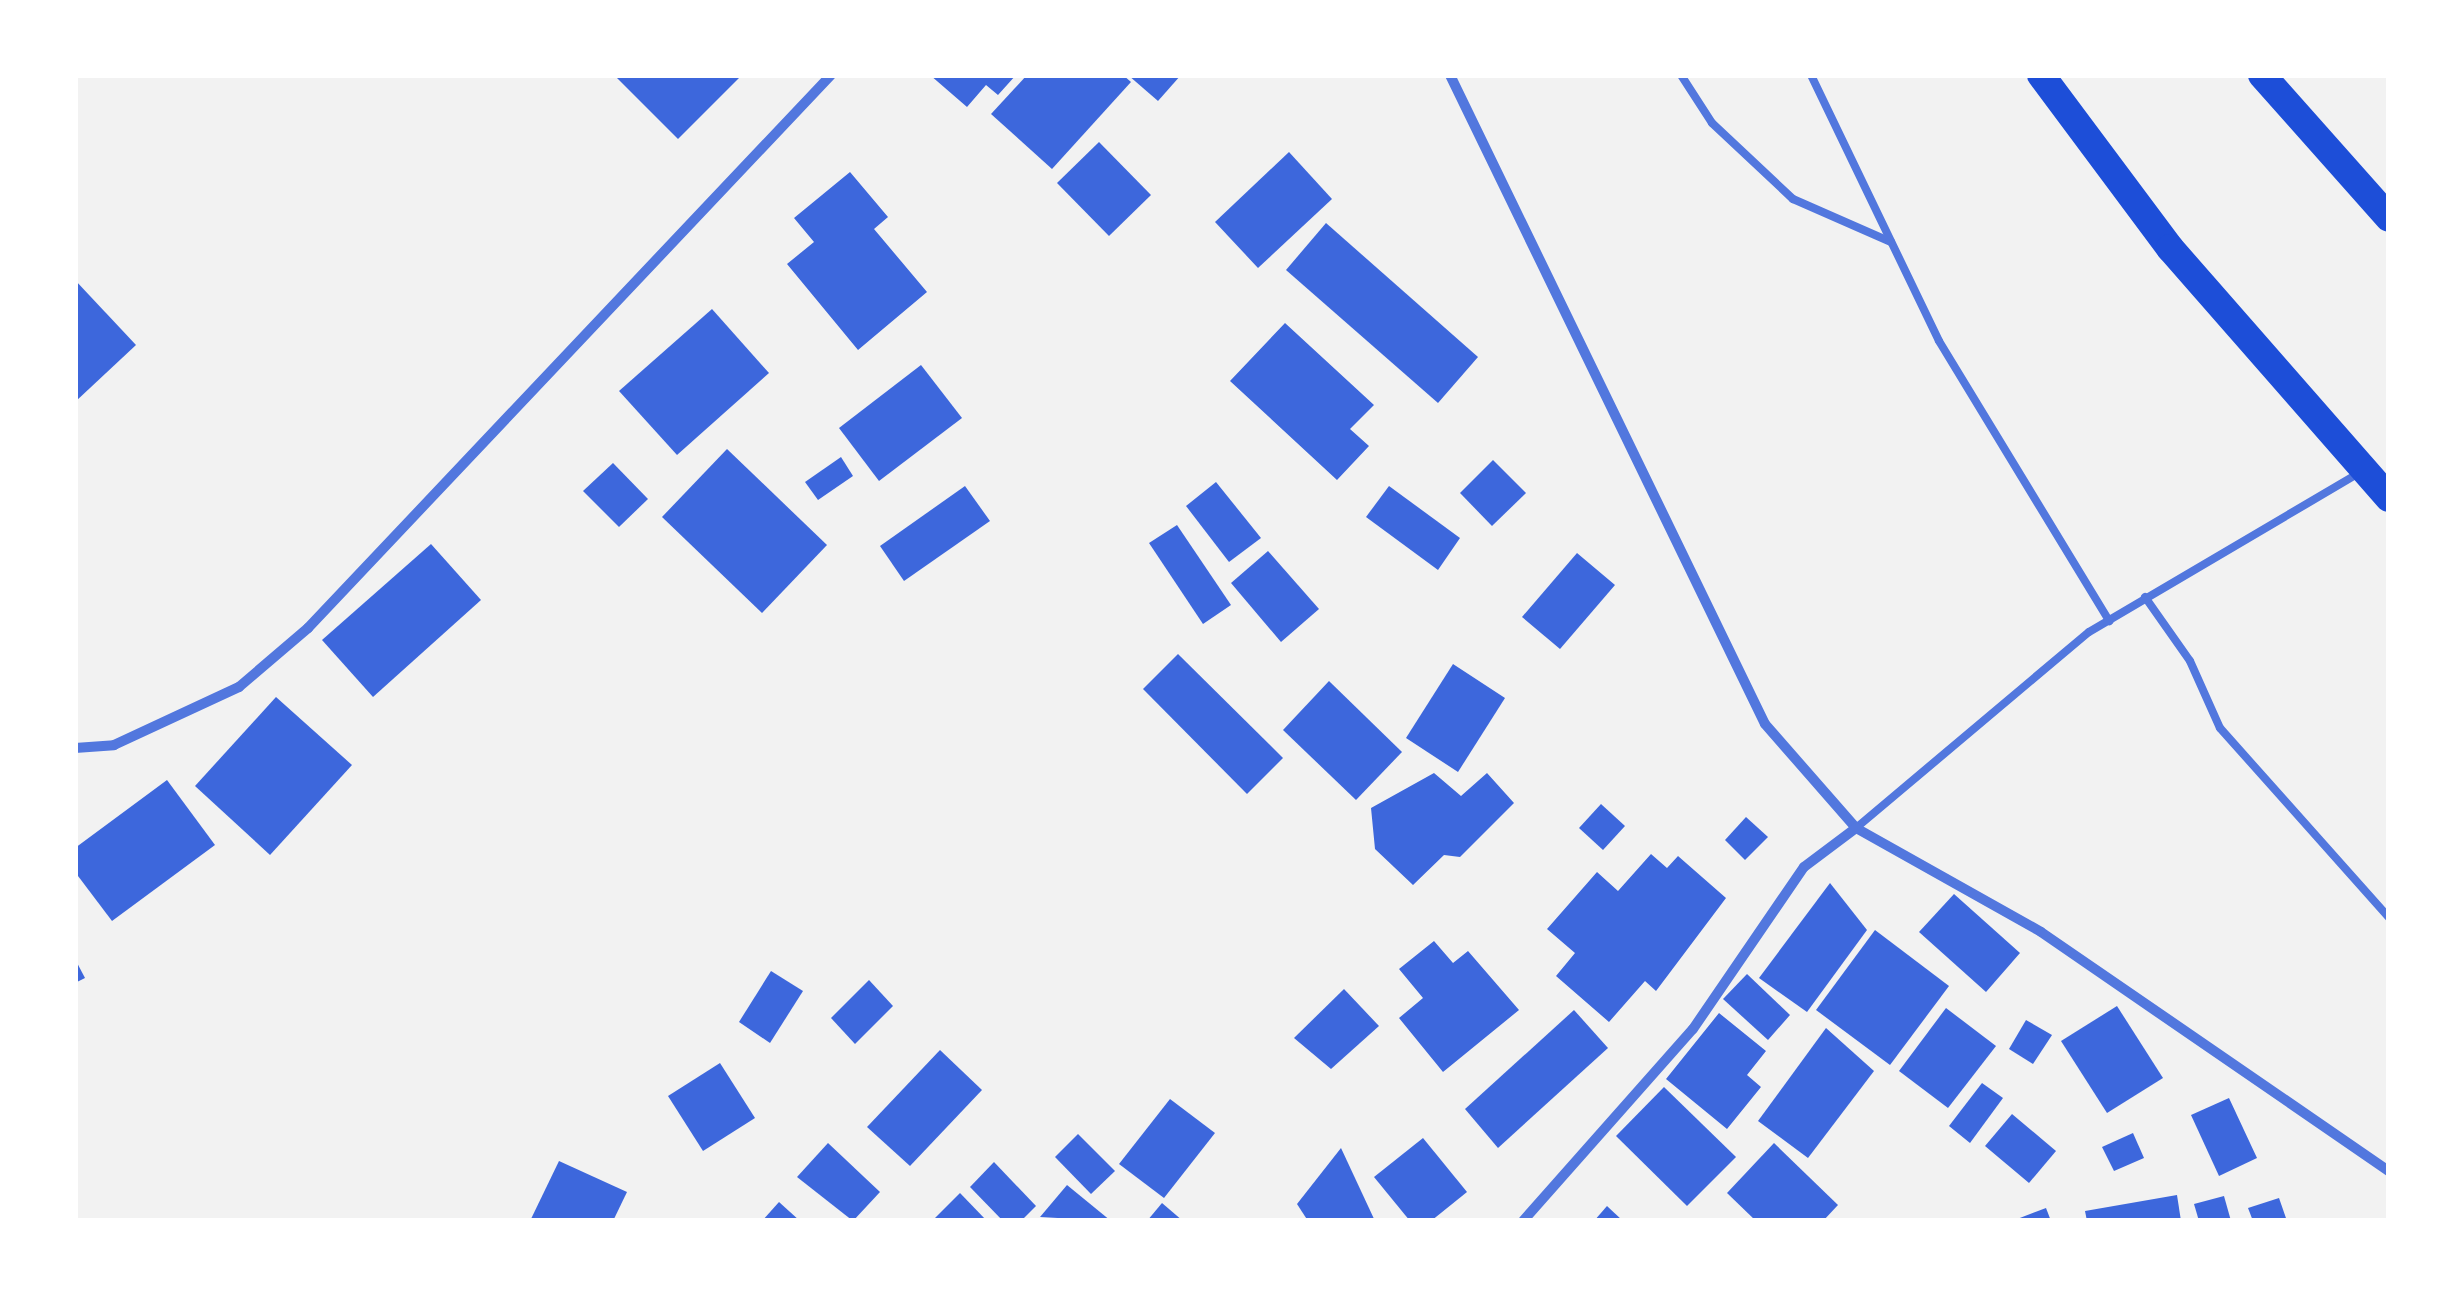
<!DOCTYPE html>
<html>
<head>
<meta charset="utf-8">
<style>
	body { margin:0 }
	#map { position:relative; width:2464px; height:1296px; overflow:hidden; background:#f2f2f2; font-family:Helvetica,sans-serif }
	div>[style] { position:absolute }
	[style*='--x'] { left:calc(var(--x)*1px); top:calc(var(--y)*1px); width:calc(var(--w)*1px); rotate:calc(var(--a)*1deg) }
	.building>* { inset:0; background:#3d67dc }
	.service>* { height:8px; margin:-4px; padding:0 4px; transform-origin:4px; border-radius:4px; background:#5277de }
	.minor>* { height:10px; margin:-5px; padding:0 5px; transform-origin:5px; border-radius:5px; background:#5277de }
	.trunk>* { height:28px; margin:-14px; padding:0 14px; transform-origin:14px; border-radius:14px; background:#1d4ed8 }
	span { translate:-50% -50%; white-space:nowrap; text-align:center; line-height:1.15; -webkit-text-stroke:8px #fff; paint-order:stroke }
	.frame { position:absolute; inset:0; border:78px solid #fff; pointer-events:none }
</style>
</head>
<body>
<div id="map">
	<div class="building">
		<i style="clip-path:polygon(614px 75px,742px 75px,678px 139px)"></i>
		<i style="clip-path:polygon(930px 75px,1016px 75px,998px 95px,986px 85px,967px 107px)"></i>
		<i style="clip-path:polygon(1027px 75px,1123px 75px,1131px 82px,1052px 169px,991px 114px)"></i>
		<i style="clip-path:polygon(1128px 75px,1181px 75px,1158px 101px)"></i>
		<i style="clip-path:polygon(1099px 142px,1151px 195px,1109px 236px,1057px 183px)"></i>
		<i style="clip-path:polygon(1289px 152px,1332px 199px,1258px 268px,1215px 222px)"></i>
		<i style="clip-path:polygon(850px 172px,888px 217px,874px 229px,927px 292px,858px 350px,787px 264px,814px 242px,794px 218px)"></i>
		<i style="clip-path:polygon(1326px 223px,1478px 357px,1438px 403px,1286px 270px)"></i>
		<i style="clip-path:polygon(75px 280px,136px 345px,75px 402px)"></i>
		<i style="clip-path:polygon(712px 309px,769px 373px,677px 455px,619px 391px)"></i>
		<i style="clip-path:polygon(1285px 323px,1374px 405px,1350px 429px,1369px 446px,1337px 480px,1230px 381px)"></i>
		<i style="clip-path:polygon(921px 365px,962px 418px,879px 481px,839px 428px)"></i>
		<i style="clip-path:polygon(727px 449px,827px 545px,762px 613px,662px 517px)"></i>
		<i style="clip-path:polygon(841px 457px,853px 476px,818px 500px,805px 482px)"></i>
		<i style="clip-path:polygon(1493px 460px,1526px 493px,1492px 526px,1460px 493px)"></i>
		<i style="clip-path:polygon(613px 463px,648px 499px,619px 527px,583px 491px)"></i>
		<i style="clip-path:polygon(1216px 482px,1261px 538px,1229px 562px,1186px 506px)"></i>
		<i style="clip-path:polygon(965px 486px,990px 521px,904px 581px,880px 546px)"></i>
		<i style="clip-path:polygon(1389px 486px,1460px 538px,1438px 570px,1366px 517px)"></i>
		<i style="clip-path:polygon(1177px 525px,1231px 605px,1203px 624px,1149px 543px)"></i>
		<i style="clip-path:polygon(431px 544px,481px 600px,373px 697px,322px 640px)"></i>
		<i style="clip-path:polygon(1268px 551px,1319px 609px,1281px 642px,1231px 583px)"></i>
		<i style="clip-path:polygon(1577px 553px,1615px 585px,1560px 649px,1522px 617px)"></i>
		<i style="clip-path:polygon(1178px 654px,1283px 758px,1247px 794px,1143px 689px)"></i>
		<i style="clip-path:polygon(1453px 664px,1505px 698px,1458px 772px,1406px 738px)"></i>
		<i style="clip-path:polygon(1329px 681px,1402px 752px,1356px 800px,1283px 730px)"></i>
		<i style="clip-path:polygon(276px 697px,352px 765px,270px 855px,195px 786px)"></i>
		<i style="clip-path:polygon(1434px 773px,1461px 796px,1487px 773px,1514px 803px,1460px 857px,1444px 855px,1413px 885px,1375px 849px,1371px 808px)"></i>
		<i style="clip-path:polygon(167px 780px,215px 845px,112px 921px,75px 872px,75px 848px)"></i>
		<i style="clip-path:polygon(1601px 804px,1625px 826px,1603px 850px,1579px 828px)"></i>
		<i style="clip-path:polygon(1746px 817px,1768px 837px,1745px 860px,1725px 840px)"></i>
		<i style="clip-path:polygon(1651px 854px,1667px 868px,1678px 856px,1726px 898px,1656px 991px,1645px 981px,1609px 1022px,1556px 976px,1575px 953px,1547px 929px,1597px 872px,1618px 891px)"></i>
		<i style="clip-path:polygon(1830px 883px,1867px 930px,1807px 1012px,1759px 978px)"></i>
		<i style="clip-path:polygon(1954px 894px,2020px 953px,1986px 992px,1919px 932px)"></i>
		<i style="clip-path:polygon(1875px 930px,1949px 986px,1890px 1065px,1816px 1010px)"></i>
		<i style="clip-path:polygon(1434px 941px,1453px 963px,1468px 951px,1519px 1010px,1443px 1072px,1399px 1018px,1423px 998px,1399px 969px)"></i>
		<i style="clip-path:polygon(75px 959px,85px 978px,75px 983px)"></i>
		<i style="clip-path:polygon(771px 971px,803px 991px,770px 1043px,739px 1022px)"></i>
		<i style="clip-path:polygon(1747px 974px,1790px 1015px,1768px 1040px,1723px 999px)"></i>
		<i style="clip-path:polygon(869px 980px,893px 1006px,855px 1044px,831px 1018px)"></i>
		<i style="clip-path:polygon(1344px 989px,1379px 1026px,1331px 1069px,1294px 1038px)"></i>
		<i style="clip-path:polygon(2117px 1006px,2163px 1078px,2107px 1113px,2061px 1041px)"></i>
		<i style="clip-path:polygon(1946px 1008px,1996px 1046px,1948px 1108px,1899px 1071px)"></i>
		<i style="clip-path:polygon(1574px 1010px,1608px 1048px,1498px 1148px,1465px 1109px)"></i>
		<i style="clip-path:polygon(1719px 1013px,1766px 1051px,1747px 1075px,1761px 1087px,1727px 1129px,1666px 1079px)"></i>
		<i style="clip-path:polygon(2026px 1020px,2052px 1035px,2033px 1064px,2009px 1049px)"></i>
		<i style="clip-path:polygon(1826px 1028px,1874px 1071px,1808px 1158px,1758px 1121px)"></i>
		<i style="clip-path:polygon(940px 1050px,982px 1090px,910px 1166px,867px 1127px)"></i>
		<i style="clip-path:polygon(720px 1063px,755px 1118px,703px 1151px,668px 1096px)"></i>
		<i style="clip-path:polygon(1982px 1083px,2003px 1098px,1970px 1143px,1949px 1126px)"></i>
		<i style="clip-path:polygon(1664px 1087px,1736px 1157px,1687px 1206px,1616px 1136px)"></i>
		<i style="clip-path:polygon(2229px 1098px,2257px 1158px,2219px 1176px,2191px 1115px)"></i>
		<i style="clip-path:polygon(1170px 1099px,1215px 1133px,1164px 1198px,1119px 1164px)"></i>
		<i style="clip-path:polygon(2012px 1114px,2056px 1151px,2029px 1183px,1985px 1146px)"></i>
		<i style="clip-path:polygon(2133px 1133px,2144px 1158px,2114px 1171px,2102px 1147px)"></i>
		<i style="clip-path:polygon(1078px 1134px,1115px 1171px,1091px 1194px,1055px 1157px)"></i>
		<i style="clip-path:polygon(1423px 1138px,1467px 1192px,1431px 1221px,1410px 1221px,1374px 1177px)"></i>
		<i style="clip-path:polygon(828px 1143px,880px 1192px,853px 1221px,797px 1177px)"></i>
		<i style="clip-path:polygon(1774px 1143px,1838px 1205px,1823px 1221px,1756px 1221px,1727px 1193px)"></i>
		<i style="clip-path:polygon(1341px 1148px,1375px 1221px,1308px 1221px,1297px 1204px)"></i>
		<i style="clip-path:polygon(559px 1161px,627px 1192px,613px 1221px,530px 1221px)"></i>
		<i style="clip-path:polygon(994px 1162px,1036px 1206px,1021px 1221px,1003px 1221px,970px 1187px)"></i>
		<i style="clip-path:polygon(1067px 1185px,1111px 1221px,1040px 1217px)"></i>
		<i style="clip-path:polygon(960px 1193px,987px 1221px,935px 1218px)"></i>
		<i style="clip-path:polygon(2177px 1195px,2181px 1221px,2087px 1221px,2085px 1211px)"></i>
		<i style="clip-path:polygon(2224px 1196px,2231px 1221px,2199px 1221px,2194px 1204px)"></i>
		<i style="clip-path:polygon(2279px 1198px,2287px 1221px,2253px 1221px,2248px 1208px)"></i>
		<i style="clip-path:polygon(779px 1202px,800px 1221px,762px 1221px)"></i>
		<i style="clip-path:polygon(1162px 1203px,1183px 1221px,1147px 1221px)"></i>
		<i style="clip-path:polygon(1607px 1206px,1623px 1221px,1594px 1221px)"></i>
		<i style="clip-path:polygon(2046px 1208px,2051px 1221px,2012px 1221px)"></i>
	</div>
	<div class="service">
		<i style="--x:1681;--y:75;--w:57;--a:57.1"></i>
		<i style="--x:1712;--y:123;--w:111;--a:43.2"></i>
		<i style="--x:1793;--y:199;--w:107;--a:23.7"></i>
		<i style="--x:1811;--y:75;--w:295;--a:64.3"></i>
		<i style="--x:1939;--y:341;--w:328;--a:58.7"></i>
		<i style="--x:2145;--y:597;--w:78;--a:54.9"></i>
		<i style="--x:2190;--y:661;--w:73;--a:65.9"></i>
		<i style="--x:2220;--y:728;--w:254;--a:48.3"></i>
		<i style="--x:1856;--y:828;--w:304;--a:-40.1"></i>
		<i style="--x:2089;--y:632;--w:316;--a:-30.5"></i>
	</div>
	<div class="minor">
		<i style="--x:1450;--y:75;--w:721;--a:64.11"></i>
		<i style="--x:1765;--y:724;--w:138;--a:48.8"></i>
		<i style="--x:1856;--y:828;--w:212;--a:29.3"></i>
		<i style="--x:2041;--y:932;--w:422;--a:34.5"></i>
		<i style="--x:75;--y:748;--w:39;--a:-4"></i>
		<i style="--x:114;--y:745;--w:138;--a:-24.9"></i>
		<i style="--x:239;--y:687;--w:91;--a:-40.5"></i>
		<i style="--x:308;--y:628;--w:761;--a:-46.6"></i>
		<i style="--x:1523;--y:1221;--w:256;--a:-48.5"></i>
		<i style="--x:1693;--y:1029;--w:196;--a:-55.6"></i>
		<i style="--x:1804;--y:867;--w:65;--a:-36.9"></i>
	</div>
	<div class="trunk">
		<i style="--x:2041;--y:75;--w:216;--a:53.3"></i>
		<i style="--x:2170;--y:248;--w:332;--a:48.8"></i>
		<i style="--x:2262;--y:75;--w:191;--a:48.4"></i>
	</div>
	<div class="frame"></div>
</div>
</body>
</html>
